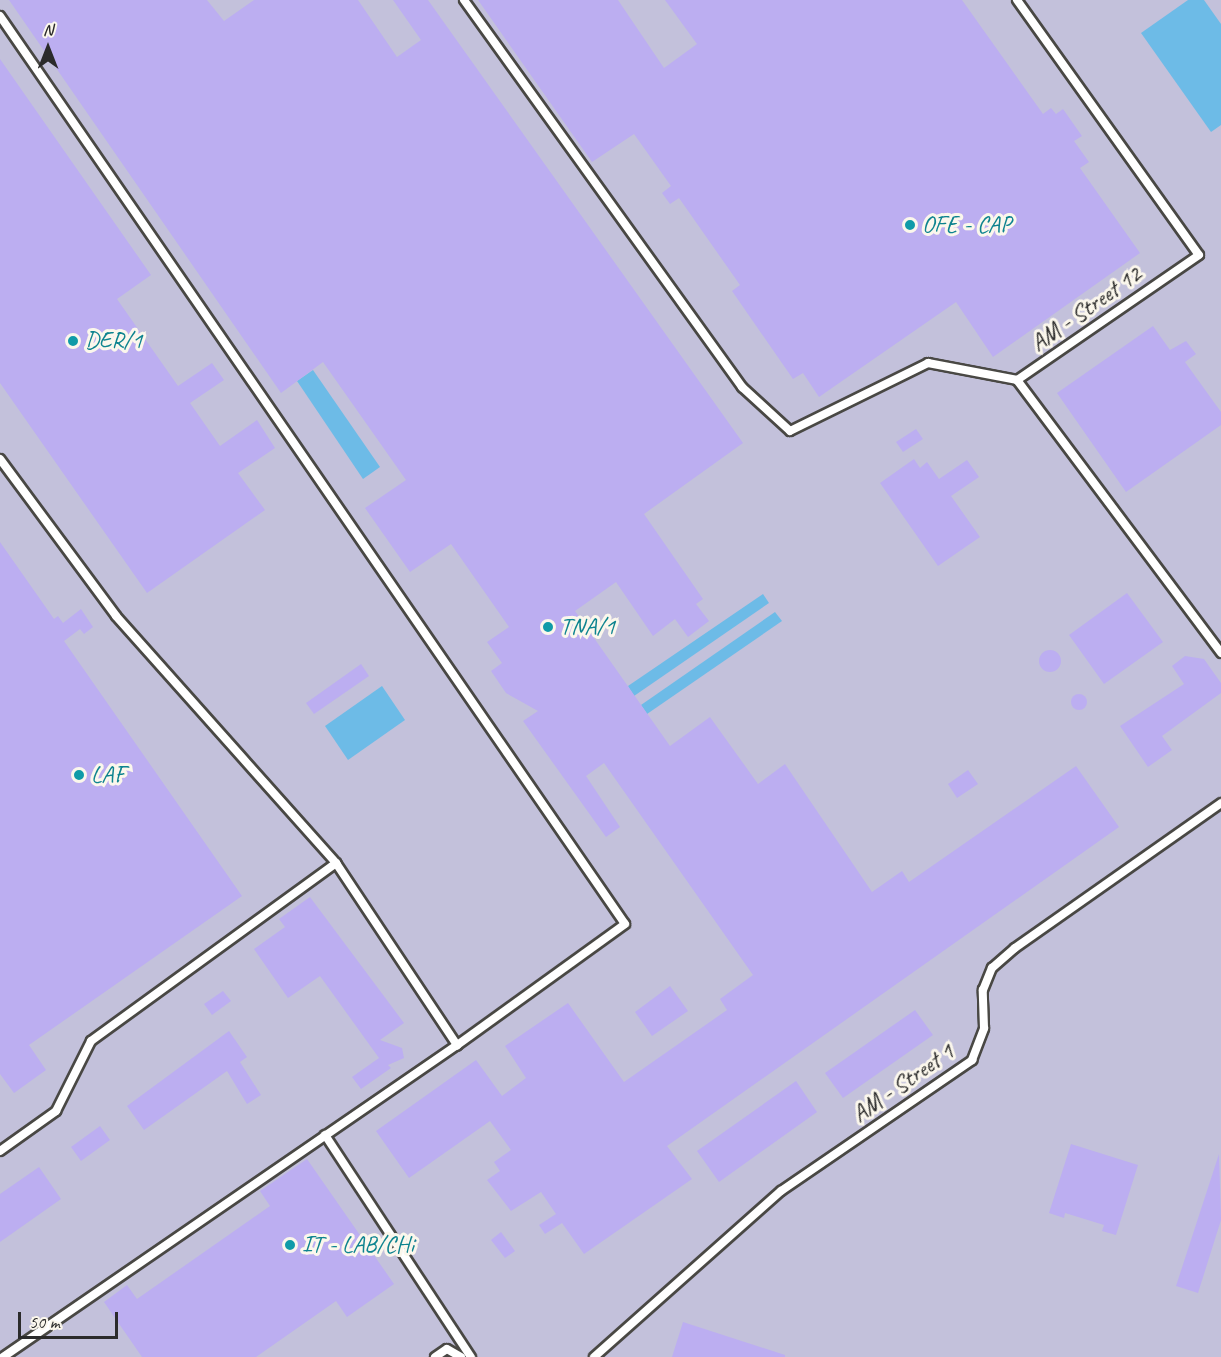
<!DOCTYPE html>
<html>
<head>
<meta charset="utf-8">
<style>
	body { margin:0 }
	#map { position:relative; width:1221px; height:1357px; overflow:hidden; background:#f0ead2; font-family:Caveat,sans-serif }
	div>[style] { position:absolute }
	[style*='--x'] { left:calc(var(--x)*1px); top:calc(var(--y)*1px); width:calc(var(--w)*1px); rotate:calc(var(--a)*1deg) }
	.industrial>* { inset:0; background:#c3c1db }
	.water>* { inset:0; background:#6dbbe7 }
	.building>* { inset:0; background:#bcaef1 }
	.round { border-radius:50% }
	.roads { filter:drop-shadow(2px 0 #494844) drop-shadow(-2px 0 #494844) drop-shadow(0 2px #494844) drop-shadow(0 -2px #494844) }
	.lane>* { height:8px; margin:-4px; padding:0 4px; transform-origin:4px; border-radius:4px; background:#fff }
	.dots>* { width:16px; height:16px; translate:-50% -50%; box-sizing:border-box; border:3px solid #fbf7ec; border-radius:50% }
	span { translate:-50% -50%; white-space:nowrap; text-align:center; line-height:1.15; -webkit-text-stroke:6px #fbf7ec; paint-order:stroke }
	.culture-label { font-size:24px; color:#0d838f }
	.left { translate:0 -50%; text-align:left }
	.street-label { font-size:24px; color:#2b2b2b }
	.north { position:absolute; left:18px; top:18px; width:60px; height:60px; -webkit-text-stroke:4px #fbf7ec; paint-order:stroke; rotate:0deg; font-size:16px; font-weight:700; line-height:24px; text-align:center; color:#2b2b2b }
	.north::after { content:''; display:block; margin:auto; width:21px; height:27px; background:#2b2b2b; clip-path:polygon(50% 0,100% 100%,50% 72%,0 100%) }
	.scale { position:absolute; left:18px; top:1312px; width:100px; height:27px; box-sizing:border-box; border:3px solid #2b2b2b; border-top:0; padding-left:8px; font-size:18px; line-height:21px; white-space:nowrap; color:#2b2b2b; -webkit-text-stroke:4px #fbf7ec; paint-order:stroke }
</style>
</head>
<body>
<div id="map">
	<div class="industrial">
		<i style="clip-path:polygon(0 0,1221px 0,1221px 1357px,0 1357px)"></i>
	</div>
	<div class="water">
		<i style="clip-path:polygon(1188px 0,1204px 0,1221px 24px,1221px 125px,1211px 132px,1141px 33px)"></i>
		<i style="clip-path:polygon(313px 370px,380px 467px,363px 479px,297px 381px)"></i>
		<i style="clip-path:polygon(763px 594px,769px 603px,634px 696px,628px 686px)"></i>
		<i style="clip-path:polygon(775px 612px,782px 621px,647px 714px,641px 705px)"></i>
		<i style="clip-path:polygon(382px 686px,405px 720px,348px 760px,325px 726px)"></i>
	</div>
	<div class="building">
		<i style="clip-path:polygon(9px 0,207px 0,224px 21px,254px 0,358px 0,397px 57px,421px 40px,393px 0,428px 0,743px 443px,644px 514px,703px 599px,696px 604px,709px 621px,688px 637px,675px 619px,653px 636px,616px 582px,575px 611px,670px 746px,710px 717px,758px 784px,785px 764px,872px 892px,902px 871px,909px 882px,1076px 766px,1119px 827px,667px 1146px,692px 1179px,584px 1254px,562px 1223px,545px 1234px,539px 1225px,556px 1214px,541px 1192px,511px 1211px,487px 1180px,500px 1171px,494px 1162px,511px 1150px,490px 1121px,409px 1178px,376px 1131px,476px 1060px,502px 1096px,526px 1078px,505px 1046px,568px 1003px,624px 1082px,727px 1010px,720px 999px,753px 975px,604px 763px,586px 776px,620px 827px,606px 837px,523px 721px,538px 711px,506px 693px,491px 671px,502px 663px,487px 642px,509px 627px,451px 544px,410px 572px,365px 508px,406px 480px,323px 362px,281px 393px)"></i>
		<i style="clip-path:polygon(478px 0,618px 0,664px 68px,697px 44px,665px 0,962px 0,1043px 114px,1051px 108px,1056px 114px,1063px 109px,1082px 136px,1074px 141px,1089px 162px,1080px 168px,1140px 253px,993px 357px,956px 302px,819px 397px,803px 373px,793px 379px,732px 291px,740px 285px,679px 198px,670px 204px,662px 193px,671px 186px,634px 134px,592px 162px)"></i>
		<i style="clip-path:polygon(0 59px,151px 275px,117px 299px,178px 386px,212px 363px,224px 380px,190px 403px,220px 446px,257px 420px,275px 448px,238px 473px,265px 510px,147px 593px,0 383px)"></i>
		<i style="clip-path:polygon(1153px 326px,1170px 350px,1186px 341px,1196px 354px,1185px 362px,1221px 412px,1221px 425px,1126px 492px,1057px 393px)"></i>
		<i style="clip-path:polygon(916px 429px,923px 439px,903px 452px,896px 442px)"></i>
		<i style="clip-path:polygon(914px 459px,920px 468px,927px 462px,939px 479px,967px 460px,979px 477px,951px 496px,980px 537px,938px 566px,880px 483px)"></i>
		<i style="clip-path:polygon(0 542px,54px 619px,58px 616px,63px 623px,81px 609px,93px 627px,84px 634px,80px 629px,64px 641px,242px 896px,29px 1045px,46px 1070px,14px 1093px,0 1074px)"></i>
		<i style="clip-path:polygon(1127px 593px,1163px 642px,1104px 684px,1069px 635px)"></i>
		<i class="round" style="left:1039px;top:650px;width:22px;height:22px"></i>
		<i style="clip-path:polygon(1185px 656px,1204px 659px,1221px 683px,1221px 693px,1162px 736px,1172px 750px,1148px 767px,1120px 726px,1184px 684px,1172px 666px)"></i>
		<i style="clip-path:polygon(361px 664px,369px 676px,314px 714px,306px 703px)"></i>
		<i class="round" style="left:1071px;top:694px;width:16px;height:16px"></i>
		<i style="clip-path:polygon(968px 770px,978px 784px,957px 798px,948px 784px)"></i>
		<i style="clip-path:polygon(310px 897px,404px 1023px,380px 1040px,402px 1048px,404px 1058px,388px 1065px,391px 1068px,361px 1089px,352px 1077px,379px 1058px,320px 976px,288px 998px,254px 949px,285px 927px,279px 919px)"></i>
		<i style="clip-path:polygon(670px 986px,688px 1011px,652px 1036px,635px 1012px)"></i>
		<i style="clip-path:polygon(223px 991px,231px 1001px,212px 1015px,204px 1004px)"></i>
		<i style="clip-path:polygon(915px 1010px,933px 1035px,843px 1098px,825px 1073px)"></i>
		<i style="clip-path:polygon(229px 1031px,247px 1057px,240px 1062px,261px 1095px,247px 1104px,227px 1071px,144px 1130px,127px 1106px)"></i>
		<i style="clip-path:polygon(796px 1081px,817px 1112px,719px 1182px,697px 1151px)"></i>
		<i style="clip-path:polygon(100px 1126px,110px 1140px,81px 1161px,71px 1147px)"></i>
		<i style="clip-path:polygon(1071px 1144px,1138px 1165px,1116px 1235px,1102px 1231px,1104px 1225px,1065px 1213px,1064px 1218px,1049px 1213px)"></i>
		<i style="clip-path:polygon(1219px 1154px,1221px 1220px,1198px 1293px,1176px 1286px)"></i>
		<i style="clip-path:polygon(307px 1159px,394px 1284px,347px 1317px,336px 1301px,256px 1357px,142px 1357px,104px 1302px,127px 1285px,137px 1299px,270px 1206px,260px 1191px)"></i>
		<i style="clip-path:polygon(39px 1167px,61px 1199px,0 1242px,0 1194px)"></i>
		<i style="clip-path:polygon(501px 1232px,515px 1251px,505px 1258px,491px 1240px)"></i>
		<i style="clip-path:polygon(683px 1322px,785px 1355px,785px 1357px,672px 1357px)"></i>
	</div>
	<div class="roads">
		<div class="lane">
			<i style="--x:464;--y:0;--w:477;--a:54.3"></i>
			<i style="--x:742;--y:387;--w:65;--a:42.5"></i>
			<i style="--x:790;--y:431;--w:154;--a:-26.2"></i>
			<i style="--x:928;--y:363;--w:91;--a:10.8"></i>
			<i style="--x:1017;--y:0;--w:313;--a:54.5"></i>
			<i style="--x:1199;--y:255;--w:221;--a:145.5"></i>
			<i style="--x:1017;--y:380;--w:341;--a:53.2"></i>
			<i style="--x:0;--y:16;--w:1102;--a:55.46"></i>
			<i style="--x:625;--y:924;--w:207;--a:144.2"></i>
			<i style="--x:0;--y:459;--w:195;--a:53.5"></i>
			<i style="--x:116;--y:616;--w:331;--a:48.3"></i>
			<i style="--x:325;--y:1135;--w:266;--a:56.7"></i>
			<i style="--x:0;--y:1151;--w:69;--a:-35.5"></i>
			<i style="--x:56;--y:1111;--w:78;--a:-63.4"></i>
			<i style="--x:91;--y:1041;--w:303;--a:-36"></i>
			<i style="--x:336;--y:863;--w:219;--a:56.4"></i>
			<i style="--x:457;--y:1045;--w:551;--a:145.5"></i>
			<i style="--x:435;--y:1357;--w:14;--a:-34"></i>
			<i style="--x:447;--y:1349;--w:16;--a:30"></i>
			<i style="--x:594;--y:1357;--w:250;--a:-41.6"></i>
			<i style="--x:781;--y:1191;--w:232;--a:-34.4"></i>
			<i style="--x:972;--y:1060;--w:34;--a:-69"></i>
			<i style="--x:984;--y:1028;--w:38;--a:-92"></i>
			<i style="--x:983;--y:990;--w:24;--a:-68"></i>
			<i style="--x:992;--y:968;--w:30;--a:-41"></i>
			<i style="--x:1015;--y:948;--w:252;--a:-35.1"></i>
		</div>
	</div>
	<div class="dots">
		<i style="left:910px;top:225px;background:#0f9aa8"></i>
		<i style="left:73px;top:341px;background:#0f9aa8"></i>
		<i style="left:548px;top:627px;background:#0f9aa8"></i>
		<i style="left:79px;top:775px;background:#0f9aa8"></i>
		<i style="left:290px;top:1245px;background:#0f9aa8"></i>
	</div>
	<div class="culture-label">
		<span class="left" style="left:922px;top:225px">OFE - CAP</span>
		<span class="left" style="left:85px;top:341px">DER/1</span>
		<span class="left" style="left:560px;top:627px">TNA/1</span>
		<span class="left" style="left:91px;top:775px">LAF</span>
		<span class="left" style="left:302px;top:1245px">IT - LAB/CHi</span>
	</div>
	<div class="street-label">
		<span style="left:1086px;top:309px;rotate:-35deg">AM - Street 12</span>
		<span style="left:903px;top:1083px;rotate:-35deg">AM - Street 1</span>
	</div>
	<div class="north">N</div>
	<div class="scale">50 m</div>
</div>
</body>
</html>
